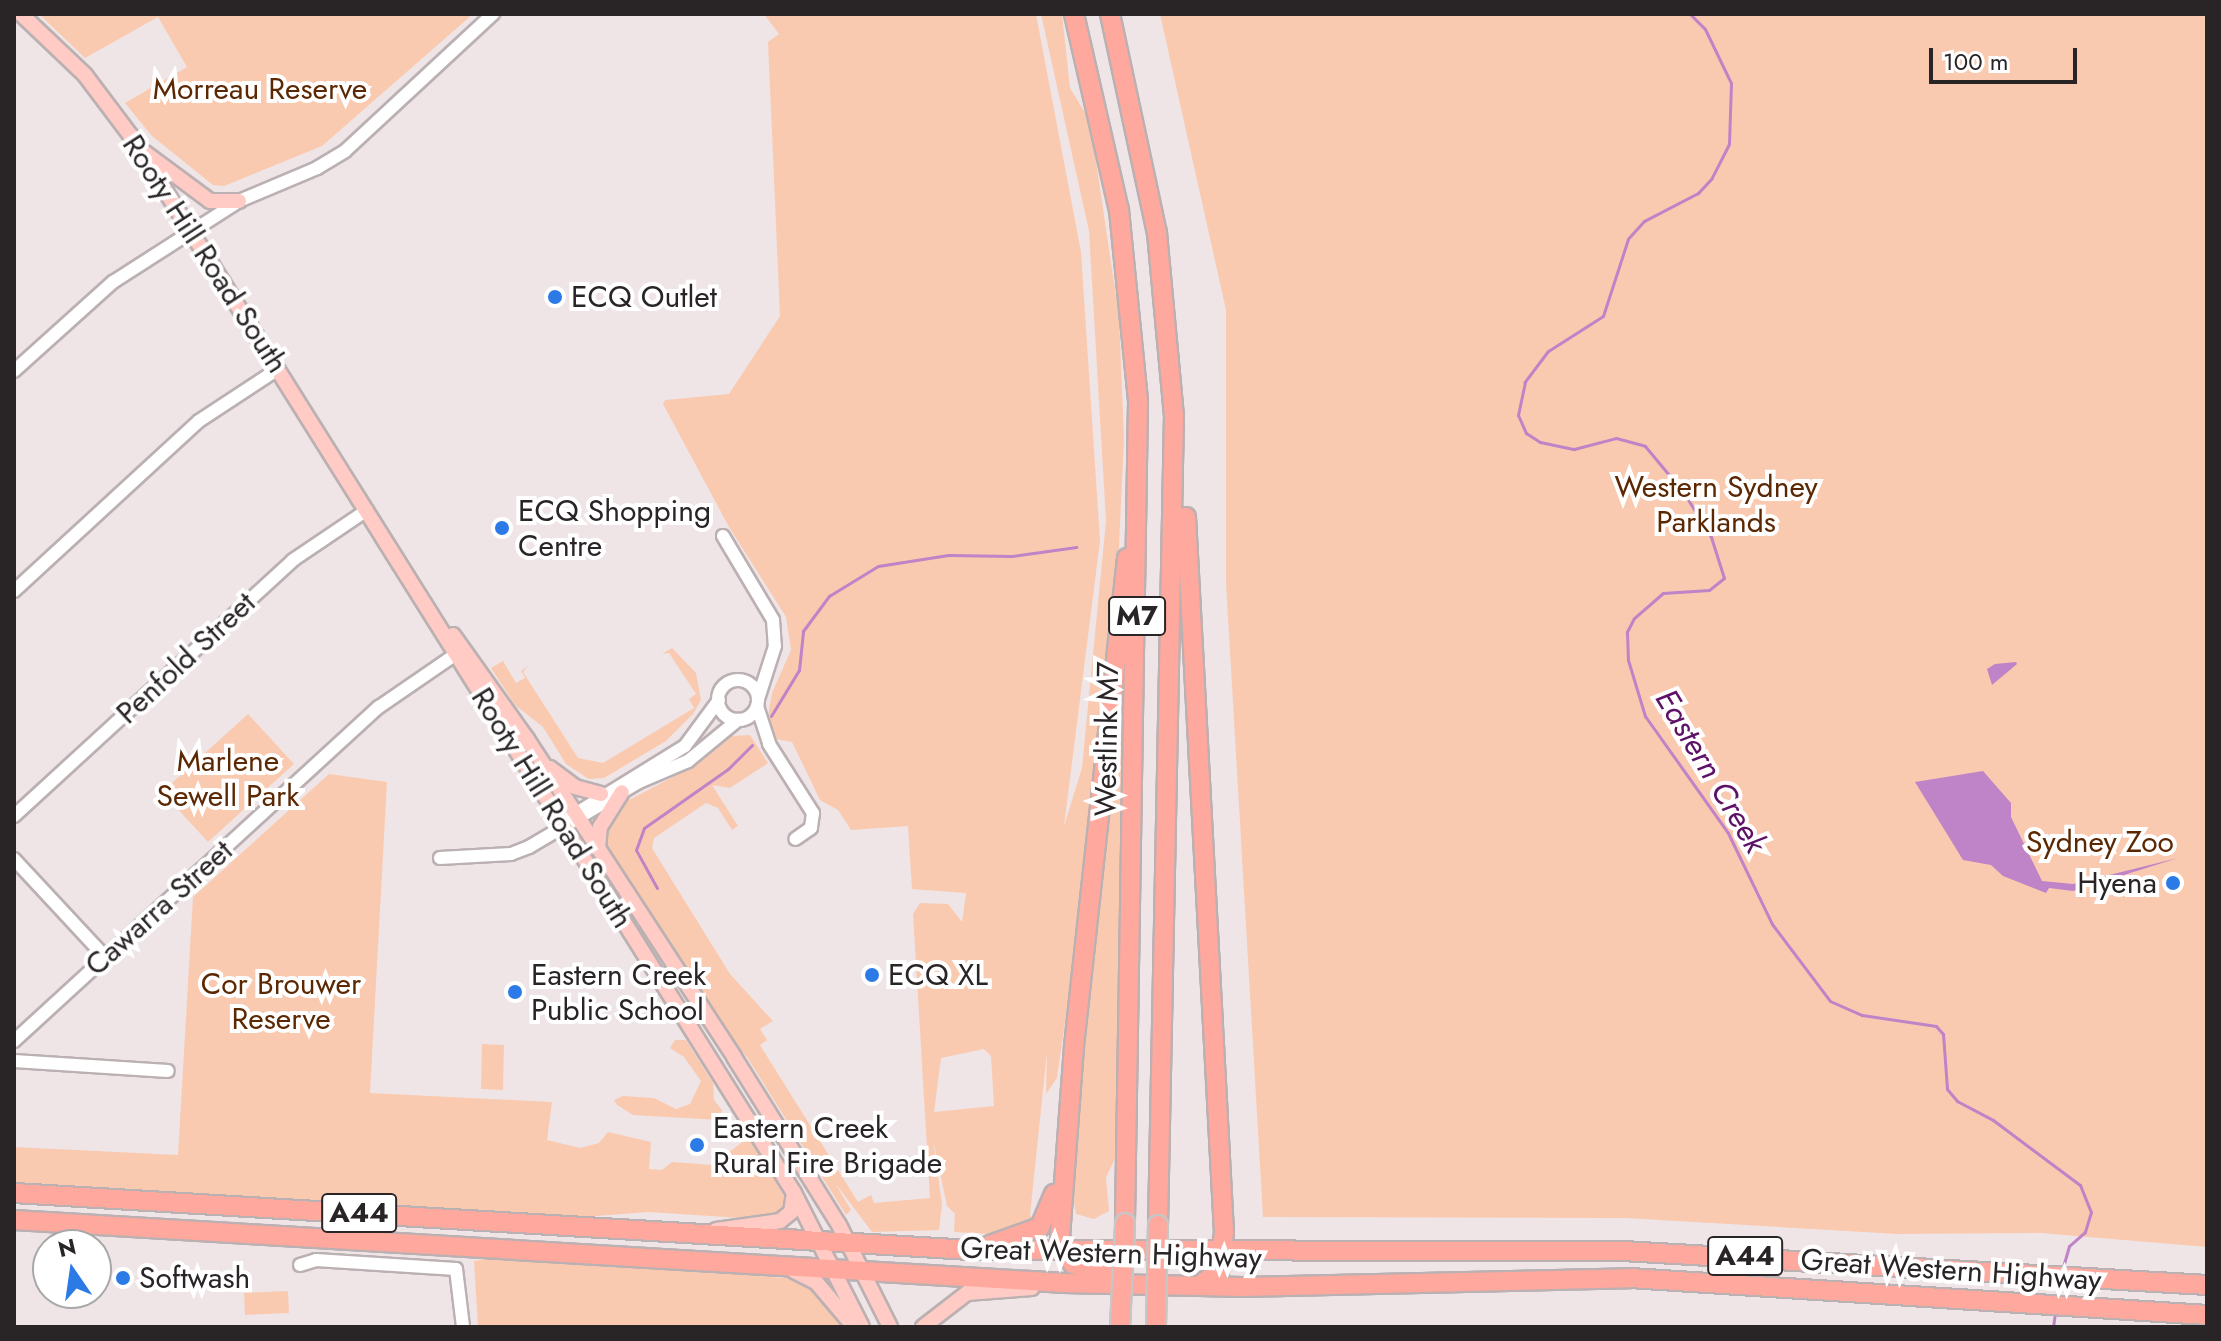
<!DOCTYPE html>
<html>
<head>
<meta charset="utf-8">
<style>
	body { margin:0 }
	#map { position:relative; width:2221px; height:1341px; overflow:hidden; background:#efe5e6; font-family:Jost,sans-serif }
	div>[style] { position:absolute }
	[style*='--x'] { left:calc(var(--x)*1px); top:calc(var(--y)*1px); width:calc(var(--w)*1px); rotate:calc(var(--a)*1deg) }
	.green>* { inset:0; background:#facab0 }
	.water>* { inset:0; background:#bf83c7 }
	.stream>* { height:3px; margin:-1.5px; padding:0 1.5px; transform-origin:1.5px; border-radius:1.5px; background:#bf83c7 }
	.roads { filter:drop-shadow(2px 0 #bbb0b2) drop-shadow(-2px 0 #bbb0b2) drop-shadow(0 2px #bbb0b2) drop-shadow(0 -2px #bbb0b2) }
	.minor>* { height:12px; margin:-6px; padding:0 6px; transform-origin:6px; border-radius:6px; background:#fff }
	.minor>.ring { margin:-6px; padding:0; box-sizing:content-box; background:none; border:12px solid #fff; border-radius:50% }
	.major>* { height:14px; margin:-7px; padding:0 7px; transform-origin:7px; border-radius:7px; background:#ffcbc4 }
	.highway>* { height:18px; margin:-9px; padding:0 9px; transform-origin:9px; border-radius:9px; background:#ffa89d }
	.bridges { filter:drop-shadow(2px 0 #c7c6c7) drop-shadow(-2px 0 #c7c6c7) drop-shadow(0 2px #c7c6c7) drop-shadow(0 -2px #c7c6c7) }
	.highway-bridge>* { height:18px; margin:-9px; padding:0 9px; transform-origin:9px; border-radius:9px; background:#ffa89d }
	.dots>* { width:22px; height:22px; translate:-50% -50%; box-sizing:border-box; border:4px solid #fff; border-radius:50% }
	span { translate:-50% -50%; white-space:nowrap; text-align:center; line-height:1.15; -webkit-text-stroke:8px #fff; paint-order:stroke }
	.shield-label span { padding:2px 6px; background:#fff; border:2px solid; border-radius:6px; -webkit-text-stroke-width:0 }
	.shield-label { font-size:28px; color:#292526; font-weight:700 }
	.park-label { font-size:30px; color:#5c2803 }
	.street-label { font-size:30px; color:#292526 }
	.poi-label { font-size:30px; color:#292526 }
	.left { translate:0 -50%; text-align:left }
	.right { translate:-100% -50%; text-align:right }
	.water-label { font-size:32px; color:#5d1167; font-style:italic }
	.frame { position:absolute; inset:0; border:16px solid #292526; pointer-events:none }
	.north { position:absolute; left:32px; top:1229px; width:80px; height:80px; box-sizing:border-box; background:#fff; border:2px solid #a9a8a8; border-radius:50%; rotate:347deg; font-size:22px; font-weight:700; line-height:32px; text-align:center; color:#292526 }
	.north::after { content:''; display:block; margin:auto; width:28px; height:36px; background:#2c7ae6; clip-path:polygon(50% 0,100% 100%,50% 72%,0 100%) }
	.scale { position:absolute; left:1929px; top:48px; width:148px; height:36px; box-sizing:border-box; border:4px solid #292526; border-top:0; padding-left:10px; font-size:24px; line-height:28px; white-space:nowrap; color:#292526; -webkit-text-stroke:6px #fff; paint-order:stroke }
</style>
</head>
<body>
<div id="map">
	<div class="green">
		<i style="clip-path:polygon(39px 14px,473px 14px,322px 146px,224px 186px,213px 185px,152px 136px,125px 103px,187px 67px,158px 17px,85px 58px)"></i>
		<i style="clip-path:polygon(evenodd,764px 14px,1036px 14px,1081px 252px,1100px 541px,1064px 826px,1082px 768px,1106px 521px,1089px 231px,1041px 14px,1062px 14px,1070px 88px,1090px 121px,1119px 316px,1124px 439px,1116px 610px,1089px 853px,1057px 1078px,1046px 1094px,1047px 1052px,1030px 1215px,1036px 1222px,1009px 1235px,954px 1232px,955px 1214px,947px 1206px,933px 1140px,942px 1204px,939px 1230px,872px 1232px,835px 1183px,851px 1210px,846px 1215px,747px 1057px,716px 1023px,604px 850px,607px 830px,627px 801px,698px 764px,732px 736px,750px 735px,768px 763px,730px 788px,712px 785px,738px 826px,732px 830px,718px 808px,706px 803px,654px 838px,652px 848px,730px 974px,773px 1021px,760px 1029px,767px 1040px,760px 1045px,858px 1202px,871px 1195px,874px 1203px,930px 1198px,913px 914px,920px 903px,948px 904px,962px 922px,966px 893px,912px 889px,908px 826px,851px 830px,838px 810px,820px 800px,792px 742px,776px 739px,767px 722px,772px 693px,791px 650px,786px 617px,729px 527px,663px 404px,665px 400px,729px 394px,780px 316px,768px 42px,779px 34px,764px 14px,984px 1049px,991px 1056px,994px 1106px,934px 1112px,941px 1058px,984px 1049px)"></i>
		<i style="clip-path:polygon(1160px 14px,2207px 14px,2207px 1247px,2041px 1233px,1897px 1234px,1625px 1218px,1263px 1217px,1226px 583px,1226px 310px)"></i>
		<i style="clip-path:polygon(672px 648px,696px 673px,701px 700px,693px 714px,666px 741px,604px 778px,589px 779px,566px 764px,543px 727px,515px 705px,491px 668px,503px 661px,516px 683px,525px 678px,521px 671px,528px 666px,523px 672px,578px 758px,603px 763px,694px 708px,689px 699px,696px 694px,669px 653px,662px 654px)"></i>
		<i style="clip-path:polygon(1124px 664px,1129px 664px,1116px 1157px,1106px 1177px,1109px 1211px,1094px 1219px,1076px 1214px,1071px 1183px)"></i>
		<i style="clip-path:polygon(248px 714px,294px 764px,208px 842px,162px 792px)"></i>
		<i style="clip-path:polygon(329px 774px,387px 782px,370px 1093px,552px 1102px,547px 1140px,580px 1148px,599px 1143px,608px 1132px,651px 1142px,649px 1169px,662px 1170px,672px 1162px,712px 1165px,749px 1137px,786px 1199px,784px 1211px,772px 1220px,649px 1212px,583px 1217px,14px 1182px,14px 1147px,178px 1155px,193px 897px)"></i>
		<i style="clip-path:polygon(675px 1040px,686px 1040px,713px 1083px,714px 1100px,722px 1110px,719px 1120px,633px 1115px,617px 1105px,614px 1100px,623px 1096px,654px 1098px,676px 1109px,690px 1104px,701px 1081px,684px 1057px,670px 1048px)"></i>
		<i style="clip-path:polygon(482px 1044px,504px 1045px,503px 1090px,481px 1089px)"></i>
		<i style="clip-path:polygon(504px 1256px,808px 1280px,849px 1327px,478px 1327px,474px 1261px)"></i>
		<i style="clip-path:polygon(288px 1291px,289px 1313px,245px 1315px,244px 1293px)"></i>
	</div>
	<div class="water">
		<i style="clip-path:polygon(1995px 664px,2016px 662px,2017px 664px,1992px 685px,1987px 669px)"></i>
		<i style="clip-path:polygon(1983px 771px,2011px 803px,2011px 817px,2042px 881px,2073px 884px,2178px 858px,2073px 891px,2049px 888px,2046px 893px,2003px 876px,1991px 865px,1963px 860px,1915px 782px)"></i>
	</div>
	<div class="stream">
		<i style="--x:1690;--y:14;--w:21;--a:45"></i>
		<i style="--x:1705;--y:29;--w:60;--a:64.3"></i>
		<i style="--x:1731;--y:83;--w:61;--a:91.9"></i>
		<i style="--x:1729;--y:144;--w:38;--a:117"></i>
		<i style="--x:1712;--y:178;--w:21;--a:133"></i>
		<i style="--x:1698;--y:193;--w:61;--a:152.6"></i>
		<i style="--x:1644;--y:221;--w:24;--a:132"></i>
		<i style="--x:1628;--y:239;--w:81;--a:108"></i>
		<i style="--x:1603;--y:316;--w:65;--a:147.5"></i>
		<i style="--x:1548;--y:351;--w:39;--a:127"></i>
		<i style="--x:1525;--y:382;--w:34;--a:102"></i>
		<i style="--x:1518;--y:415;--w:20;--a:66"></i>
		<i style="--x:1526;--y:433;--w:17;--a:33"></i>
		<i style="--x:1540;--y:442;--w:35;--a:12"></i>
		<i style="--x:1574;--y:449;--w:43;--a:-14.7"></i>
		<i style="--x:1616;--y:438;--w:30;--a:15"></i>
		<i style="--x:1645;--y:446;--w:61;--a:50.3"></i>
		<i style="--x:1684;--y:493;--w:52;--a:58.5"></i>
		<i style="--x:1711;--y:537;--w:43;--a:72.4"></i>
		<i style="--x:1724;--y:578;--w:19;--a:141"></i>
		<i style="--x:1709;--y:590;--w:46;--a:176.3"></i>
		<i style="--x:1663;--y:593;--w:38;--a:139"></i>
		<i style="--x:1634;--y:618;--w:16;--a:117"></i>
		<i style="--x:1627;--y:632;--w:28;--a:88"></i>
		<i style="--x:1628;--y:660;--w:59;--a:73.1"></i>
		<i style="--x:1645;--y:716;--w:143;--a:54.6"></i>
		<i style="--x:1728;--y:833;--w:101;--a:64.2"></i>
		<i style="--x:1772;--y:924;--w:96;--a:53"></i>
		<i style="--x:1830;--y:1001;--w:35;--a:24"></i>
		<i style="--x:1862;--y:1015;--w:75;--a:8.5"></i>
		<i style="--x:1936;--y:1026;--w:11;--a:49"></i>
		<i style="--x:1943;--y:1034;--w:55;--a:85.8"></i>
		<i style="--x:1947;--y:1089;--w:16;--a:50"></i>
		<i style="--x:1957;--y:1101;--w:41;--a:27.8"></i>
		<i style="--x:1993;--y:1120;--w:109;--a:36.8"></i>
		<i style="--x:2080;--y:1185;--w:29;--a:68"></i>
		<i style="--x:2091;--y:1212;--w:21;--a:107"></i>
		<i style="--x:2085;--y:1232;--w:21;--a:139"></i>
		<i style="--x:2069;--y:1246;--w:25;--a:106"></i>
		<i style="--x:771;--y:716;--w:54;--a:-58.7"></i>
		<i style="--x:799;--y:670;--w:39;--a:-84"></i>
		<i style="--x:803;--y:631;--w:44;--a:-53.4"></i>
		<i style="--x:829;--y:596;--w:57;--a:-31.5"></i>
		<i style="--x:878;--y:566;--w:71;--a:-8.9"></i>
		<i style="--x:948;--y:555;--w:64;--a:0.9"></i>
		<i style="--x:1012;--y:556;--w:65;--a:-8"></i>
		<i style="--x:657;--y:888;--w:43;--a:-118.9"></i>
		<i style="--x:636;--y:850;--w:23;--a:-70"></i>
		<i style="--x:644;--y:828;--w:103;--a:-35.1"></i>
		<i style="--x:728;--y:769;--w:34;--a:-45"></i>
		<i style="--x:2053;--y:1327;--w:14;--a:-82"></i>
	</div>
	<div class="roads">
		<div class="minor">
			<i style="--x:14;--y:371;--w:133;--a:-42"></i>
			<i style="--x:113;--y:282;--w:150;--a:-32.7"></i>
			<i style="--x:239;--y:201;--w:85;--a:-22.9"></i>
			<i style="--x:317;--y:168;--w:33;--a:-31"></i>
			<i style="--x:345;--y:151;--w:202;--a:-42.8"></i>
			<i style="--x:723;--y:536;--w:98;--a:59.2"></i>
			<i style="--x:773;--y:620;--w:26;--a:86"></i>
			<i style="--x:775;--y:646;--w:56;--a:107.8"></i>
			<i style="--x:14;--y:591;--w:251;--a:-42.6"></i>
			<i style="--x:199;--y:421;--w:95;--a:-33.4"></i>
			<i class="ring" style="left:718px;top:680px;width:28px;height:28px"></i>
			<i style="--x:757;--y:706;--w:40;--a:72"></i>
			<i style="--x:769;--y:744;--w:82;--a:57.5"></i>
			<i style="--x:813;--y:813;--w:15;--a:98"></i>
			<i style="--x:811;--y:828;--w:19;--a:145"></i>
			<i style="--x:14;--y:816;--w:379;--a:-42.5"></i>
			<i style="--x:293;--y:560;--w:89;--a:-34"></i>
			<i style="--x:570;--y:817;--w:135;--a:-31.7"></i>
			<i style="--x:685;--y:746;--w:57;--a:-53.5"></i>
			<i style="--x:440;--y:858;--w:71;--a:-3.2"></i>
			<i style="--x:511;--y:854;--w:19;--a:-21"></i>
			<i style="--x:529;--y:847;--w:128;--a:-30.6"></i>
			<i style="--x:639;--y:782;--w:53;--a:-23.2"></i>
			<i style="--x:688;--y:761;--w:65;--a:-39.4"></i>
			<i style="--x:14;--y:859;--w:134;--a:47.1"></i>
			<i style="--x:14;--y:1041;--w:495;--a:-42.5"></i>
			<i style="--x:379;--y:707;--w:101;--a:-34.5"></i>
			<i style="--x:14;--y:1061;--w:154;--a:3.7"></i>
			<i style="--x:300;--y:1265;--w:17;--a:-17"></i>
			<i style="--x:316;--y:1260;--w:140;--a:3.7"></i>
			<i style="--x:456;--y:1269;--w:58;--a:83.1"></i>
		</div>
		<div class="major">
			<i style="--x:21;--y:14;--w:88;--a:43.6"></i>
			<i style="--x:85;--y:75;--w:76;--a:53"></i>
			<i style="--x:131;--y:136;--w:1248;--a:57.9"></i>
			<i style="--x:794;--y:1193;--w:150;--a:63.1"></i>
			<i style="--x:144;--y:152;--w:82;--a:36.6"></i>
			<i style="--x:210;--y:201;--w:29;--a:0"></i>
			<i style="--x:453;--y:635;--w:128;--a:54.6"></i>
			<i style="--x:527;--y:739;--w:379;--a:56.9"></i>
			<i style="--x:734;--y:1057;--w:198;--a:58"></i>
			<i style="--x:839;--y:1225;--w:114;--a:63.4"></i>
			<i style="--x:550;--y:768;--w:31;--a:37"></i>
			<i style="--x:575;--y:787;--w:27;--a:15"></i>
			<i style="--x:598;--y:849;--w:22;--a:-85"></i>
			<i style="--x:600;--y:827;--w:41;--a:-57.8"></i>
			<i style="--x:716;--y:1230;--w:65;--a:-8"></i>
			<i style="--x:780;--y:1221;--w:14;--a:-39"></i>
			<i style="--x:791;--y:1212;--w:18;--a:-81"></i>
			<i style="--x:794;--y:1271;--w:25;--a:27"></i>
			<i style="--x:816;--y:1282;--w:59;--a:49.8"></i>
			<i style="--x:923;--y:1327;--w:56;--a:-37.7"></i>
			<i style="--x:967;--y:1293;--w:65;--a:-4.4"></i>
		</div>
		<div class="highway">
			<i style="--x:1074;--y:14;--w:201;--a:77.1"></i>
			<i style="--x:1119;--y:210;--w:193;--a:84.3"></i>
			<i style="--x:1138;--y:402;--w:821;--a:90.91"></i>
			<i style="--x:1110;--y:14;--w:224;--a:77.9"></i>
			<i style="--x:1157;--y:233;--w:183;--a:84.7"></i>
			<i style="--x:1174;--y:415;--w:810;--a:91.13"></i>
			<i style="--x:1186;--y:517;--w:716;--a:86.96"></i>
			<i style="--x:1224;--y:1232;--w:39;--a:97"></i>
			<i style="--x:1219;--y:1271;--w:25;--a:143"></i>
			<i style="--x:14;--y:1193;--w:960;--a:3.41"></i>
			<i style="--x:972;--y:1250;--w:651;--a:0.09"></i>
			<i style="--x:1623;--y:1251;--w:585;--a:3.33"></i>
			<i style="--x:14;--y:1220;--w:1052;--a:3.43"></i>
			<i style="--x:1064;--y:1283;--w:179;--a:1.3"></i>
			<i style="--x:1243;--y:1287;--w:387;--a:-1.3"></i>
			<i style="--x:1630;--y:1278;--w:578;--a:3.67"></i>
			<i style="--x:990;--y:1245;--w:53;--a:-19.8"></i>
			<i style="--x:1040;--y:1227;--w:36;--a:-67"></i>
			<i style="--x:1112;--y:1277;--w:41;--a:-161.6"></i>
			<i style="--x:1073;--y:1264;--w:30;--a:-116"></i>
			<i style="--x:1060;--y:1237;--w:192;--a:-85.8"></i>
			<i style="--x:1074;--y:1046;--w:491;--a:-83.8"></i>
		</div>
	</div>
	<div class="bridges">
		<div class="highway-bridge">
			<i style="--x:1120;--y:1327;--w:104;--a:-87.2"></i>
			<i style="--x:1156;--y:1327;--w:102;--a:-88.9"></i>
		</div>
	</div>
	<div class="dots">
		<i style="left:555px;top:297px;background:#2c7ae6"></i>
		<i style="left:502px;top:528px;background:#2c7ae6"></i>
		<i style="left:2173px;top:883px;background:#2c7ae6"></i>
		<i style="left:872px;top:975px;background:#2c7ae6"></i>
		<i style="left:515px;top:992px;background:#2c7ae6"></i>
		<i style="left:697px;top:1145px;background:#2c7ae6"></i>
		<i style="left:123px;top:1278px;background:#2c7ae6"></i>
	</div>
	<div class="shield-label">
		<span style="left:1137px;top:616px">M7</span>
		<span style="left:359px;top:1213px">A44</span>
		<span style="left:1745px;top:1256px">A44</span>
	</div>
	<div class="park-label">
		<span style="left:260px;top:89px">Morreau Reserve</span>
		<span style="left:1716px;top:504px">Western Sydney<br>Parklands</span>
		<span style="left:228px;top:778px">Marlene<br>Sewell Park</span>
		<span style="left:2100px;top:842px">Sydney Zoo</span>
		<span style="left:281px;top:1001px">Cor Brouwer<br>Reserve</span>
	</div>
	<div class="street-label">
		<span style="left:205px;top:254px;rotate:57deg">Rooty Hill Road South</span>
		<span style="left:186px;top:658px;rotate:-43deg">Penfold Street</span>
		<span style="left:1107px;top:739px;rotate:-89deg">Westlink M7</span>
		<span style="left:552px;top:808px;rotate:58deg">Rooty Hill Road South</span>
		<span style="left:159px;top:908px;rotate:-42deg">Cawarra Street</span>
		<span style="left:1111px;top:1253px;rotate:2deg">Great Western Highway</span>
		<span style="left:1951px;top:1270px;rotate:4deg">Great Western Highway</span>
	</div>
	<div class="poi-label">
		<span class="left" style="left:571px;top:297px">ECQ Outlet</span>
		<span class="left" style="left:518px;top:528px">ECQ Shopping<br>Centre</span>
		<span class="right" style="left:2157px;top:883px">Hyena</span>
		<span class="left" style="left:531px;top:992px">Eastern Creek<br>Public School</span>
		<span class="left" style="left:888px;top:975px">ECQ XL</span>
		<span class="left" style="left:713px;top:1145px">Eastern Creek<br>Rural Fire Brigade</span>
		<span class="left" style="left:139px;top:1278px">Softwash</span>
	</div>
	<div class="water-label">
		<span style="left:1711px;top:771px;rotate:59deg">Eastern Creek</span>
	</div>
	<div class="frame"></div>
	<div class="north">N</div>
	<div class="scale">100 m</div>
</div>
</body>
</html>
